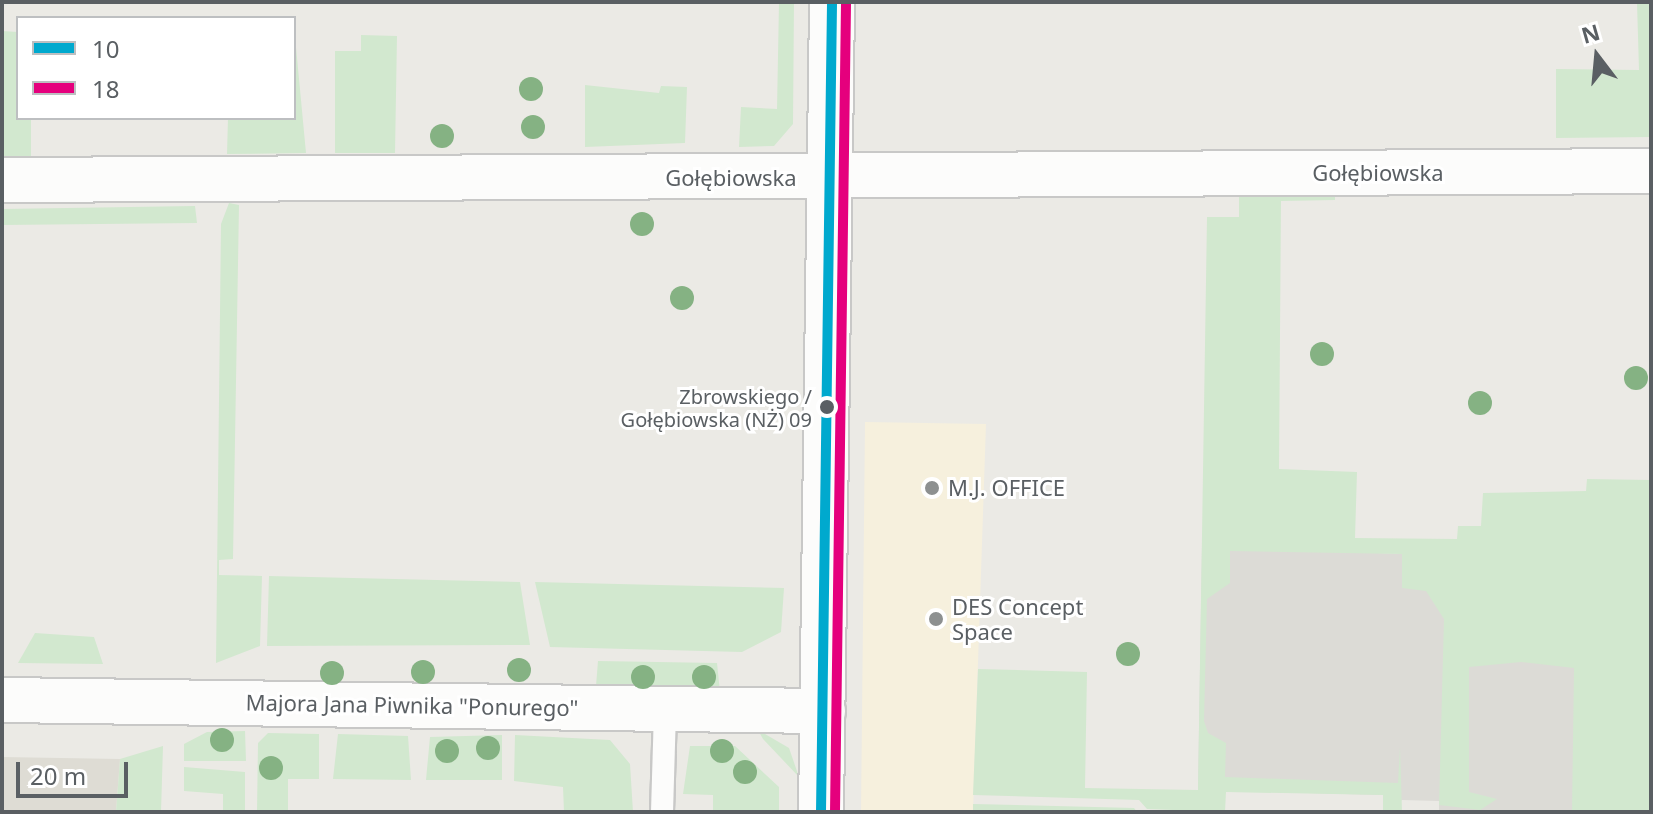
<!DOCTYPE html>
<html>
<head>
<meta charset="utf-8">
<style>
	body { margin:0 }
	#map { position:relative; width:1653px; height:814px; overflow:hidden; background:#ebeae5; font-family:"Noto Sans",sans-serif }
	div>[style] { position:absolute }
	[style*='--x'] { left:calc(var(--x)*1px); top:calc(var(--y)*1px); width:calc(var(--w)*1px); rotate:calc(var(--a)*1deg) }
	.commercial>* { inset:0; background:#f6f0dd }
	.industrial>* { inset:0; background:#dcdbd6 }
	.education>* { inset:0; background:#dedcd4 }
	.green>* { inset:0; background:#d2e8cf }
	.roads { filter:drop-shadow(2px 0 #c8c8c7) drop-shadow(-2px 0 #c8c8c7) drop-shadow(0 2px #c8c8c7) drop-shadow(0 -2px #c8c8c7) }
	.lane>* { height:22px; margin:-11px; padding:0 11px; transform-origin:11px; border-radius:11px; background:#fcfcfb }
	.street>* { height:44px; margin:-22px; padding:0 22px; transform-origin:22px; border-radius:22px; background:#fcfcfb }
	.secondary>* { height:44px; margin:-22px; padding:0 22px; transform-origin:22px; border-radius:22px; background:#fcfcfb }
	.bus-1>* { height:10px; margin:-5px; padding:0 5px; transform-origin:5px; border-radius:5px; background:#00a9ce }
	.bus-2>* { height:10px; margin:-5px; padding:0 5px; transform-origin:5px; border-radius:5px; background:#e5007d }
	.trees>* { width:24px; height:24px; margin:-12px; border-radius:50%; background:#85b283 }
	.dots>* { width:22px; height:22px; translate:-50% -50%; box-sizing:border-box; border:4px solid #fff; border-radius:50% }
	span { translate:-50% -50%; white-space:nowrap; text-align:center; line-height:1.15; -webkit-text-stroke:6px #fff; paint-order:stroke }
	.bus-label { font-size:20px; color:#5a5f63 }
	.right { translate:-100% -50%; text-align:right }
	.street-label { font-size:22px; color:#5a5f63 }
	.poi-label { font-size:22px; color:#5a5f63 }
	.left { translate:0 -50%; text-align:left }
	.frame { position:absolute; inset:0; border:4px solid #5a5f63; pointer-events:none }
	.legend { position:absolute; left:16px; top:16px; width:280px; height:104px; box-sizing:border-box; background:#fff; border:2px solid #bdbfc1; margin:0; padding:10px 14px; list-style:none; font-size:24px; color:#5a5f63 }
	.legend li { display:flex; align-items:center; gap:16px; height:40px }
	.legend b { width:40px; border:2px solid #bdbfc1 }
	.north { position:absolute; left:1557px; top:16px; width:80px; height:80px; -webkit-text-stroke:6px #fff; paint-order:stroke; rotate:344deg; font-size:22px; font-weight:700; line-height:32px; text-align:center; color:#5a5f63 }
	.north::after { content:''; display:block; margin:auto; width:28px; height:36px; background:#5a5f63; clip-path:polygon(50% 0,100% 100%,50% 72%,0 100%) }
	.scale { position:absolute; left:16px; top:762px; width:112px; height:36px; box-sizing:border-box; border:4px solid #5a5f63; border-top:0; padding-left:10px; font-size:24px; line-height:28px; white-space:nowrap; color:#5a5f63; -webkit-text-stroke:6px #fff; paint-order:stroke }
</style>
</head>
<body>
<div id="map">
	<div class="commercial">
		<i style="clip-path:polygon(865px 422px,986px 424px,973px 812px,861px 812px)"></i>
	</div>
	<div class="industrial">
		<i style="clip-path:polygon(1202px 546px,1402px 554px,1586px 659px,1583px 812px,1439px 812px,1439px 801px,1402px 800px,1383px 812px,1383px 795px,1198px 790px)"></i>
	</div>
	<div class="education">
		<i style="clip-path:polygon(2px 757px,120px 759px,116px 812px,2px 812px)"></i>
	</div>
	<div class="green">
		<i style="clip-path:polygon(779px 2px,794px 2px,793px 124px,774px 146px,739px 147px,741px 107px,777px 109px)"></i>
		<i style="clip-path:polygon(1637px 3px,1651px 4px,1651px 137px,1556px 138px,1556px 69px,1639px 70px)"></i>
		<i style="clip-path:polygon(294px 26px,306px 153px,227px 154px,228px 118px,294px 118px)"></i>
		<i style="clip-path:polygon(2px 31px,18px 32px,18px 118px,31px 118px,31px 157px,2px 158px)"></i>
		<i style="clip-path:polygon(361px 35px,397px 36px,395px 153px,335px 153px,335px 51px,361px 51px)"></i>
		<i style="clip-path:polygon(585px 85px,659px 93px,661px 86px,687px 87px,685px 143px,585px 147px)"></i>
		<i style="clip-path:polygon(1239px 190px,1335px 190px,1335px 200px,1281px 201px,1279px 469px,1357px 472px,1355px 538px,1457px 539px,1458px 526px,1481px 526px,1483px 493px,1586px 491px,1587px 479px,1651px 480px,1651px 812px,1572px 812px,1574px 668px,1521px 662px,1469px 667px,1469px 792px,1497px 799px,1480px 810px,1439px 805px,1444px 619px,1426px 591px,1402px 588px,1402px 554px,1230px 551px,1230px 583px,1207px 599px,1204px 721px,1208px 733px,1226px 743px,1225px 777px,1398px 783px,1400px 747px,1402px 812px,1383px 812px,1383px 795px,1226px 792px,1225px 812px,1147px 809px,1139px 800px,973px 795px,978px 669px,1087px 672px,1085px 788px,1198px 790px,1207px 217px,1239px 217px)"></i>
		<i style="clip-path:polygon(229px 203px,239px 205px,233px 559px,219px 560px,219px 575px,262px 576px,260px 646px,216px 663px,221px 224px)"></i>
		<i style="clip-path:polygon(195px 206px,197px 223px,2px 225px,2px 209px)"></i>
		<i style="clip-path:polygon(269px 576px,520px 582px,530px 645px,267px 646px)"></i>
		<i style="clip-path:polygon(535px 582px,784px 588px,781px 632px,742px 652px,550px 647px)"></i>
		<i style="clip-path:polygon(35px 633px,94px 637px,103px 664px,18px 663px)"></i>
		<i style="clip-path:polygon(598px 661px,717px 663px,720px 692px,596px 686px)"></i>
		<i style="clip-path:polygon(758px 730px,789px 748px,799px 777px,763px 739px)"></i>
		<i style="clip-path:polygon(245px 731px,246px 761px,184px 761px,184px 744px,207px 732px)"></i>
		<i style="clip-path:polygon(268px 733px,319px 734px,319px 779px,288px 779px,288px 812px,257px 812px,258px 743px)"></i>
		<i style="clip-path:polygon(338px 734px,408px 736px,411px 780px,333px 779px)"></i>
		<i style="clip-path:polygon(502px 735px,502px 780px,426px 780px,430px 737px)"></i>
		<i style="clip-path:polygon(515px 735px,610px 740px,630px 764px,633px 812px,564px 812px,563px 787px,514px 781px)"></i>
		<i style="clip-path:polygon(163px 746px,161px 812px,116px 812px,120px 759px)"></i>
		<i style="clip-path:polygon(690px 746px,735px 746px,779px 787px,779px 812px,713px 812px,713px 795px,683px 794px)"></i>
		<i style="clip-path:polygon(184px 767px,245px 772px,245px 812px,223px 812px,223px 794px,184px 791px)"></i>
		<i style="clip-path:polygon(973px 804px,1134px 808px,1137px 812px,973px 812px)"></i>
	</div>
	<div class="roads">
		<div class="lane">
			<i style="--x:662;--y:812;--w:103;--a:-88.3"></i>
		</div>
		<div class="street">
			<i style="--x:2;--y:180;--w:1649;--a:-0.31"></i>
			<i style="--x:2;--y:700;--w:821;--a:0.77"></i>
		</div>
		<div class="secondary">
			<i style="--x:821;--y:812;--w:810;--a:-89.22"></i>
		</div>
	</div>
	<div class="bus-1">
		<i style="--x:821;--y:812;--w:810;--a:-89.22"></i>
	</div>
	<div class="bus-2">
		<i style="--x:835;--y:812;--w:810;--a:-89.22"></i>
	</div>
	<div class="trees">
		<i style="left:531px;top:89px"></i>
		<i style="left:533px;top:127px"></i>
		<i style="left:442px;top:136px"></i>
		<i style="left:642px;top:224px"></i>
		<i style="left:682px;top:298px"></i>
		<i style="left:1322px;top:354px"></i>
		<i style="left:1636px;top:378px"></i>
		<i style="left:1480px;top:403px"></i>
		<i style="left:1128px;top:654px"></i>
		<i style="left:519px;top:670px"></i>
		<i style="left:423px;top:672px"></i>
		<i style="left:332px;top:673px"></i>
		<i style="left:643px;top:677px"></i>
		<i style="left:704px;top:677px"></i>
		<i style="left:222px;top:740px"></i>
		<i style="left:488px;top:748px"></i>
		<i style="left:447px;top:751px"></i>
		<i style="left:722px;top:751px"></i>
		<i style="left:271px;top:768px"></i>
		<i style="left:745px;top:772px"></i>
	</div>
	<div class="dots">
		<i style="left:827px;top:407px;background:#5a5f63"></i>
		<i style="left:932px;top:488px;background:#8d9090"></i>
		<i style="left:936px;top:619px;background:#8d9090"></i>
	</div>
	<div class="bus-label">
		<span class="right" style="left:812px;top:408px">Zbrowskiego /<br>Gołębiowska (NŻ) 09</span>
	</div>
	<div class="street-label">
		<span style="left:1378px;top:173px">Gołębiowska</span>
		<span style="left:731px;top:178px">Gołębiowska</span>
		<span style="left:412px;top:705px;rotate:1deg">Majora Jana Piwnika "Ponurego"</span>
	</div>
	<div class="poi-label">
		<span class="left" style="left:948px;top:488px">M.J. OFFICE</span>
		<span class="left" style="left:952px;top:619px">DES Concept<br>Space</span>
	</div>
	<div class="frame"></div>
	<ul class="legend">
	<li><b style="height:10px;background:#00a9ce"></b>10</li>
	<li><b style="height:10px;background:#e5007d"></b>18</li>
	</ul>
	<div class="north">N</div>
	<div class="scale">20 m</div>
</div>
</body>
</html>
